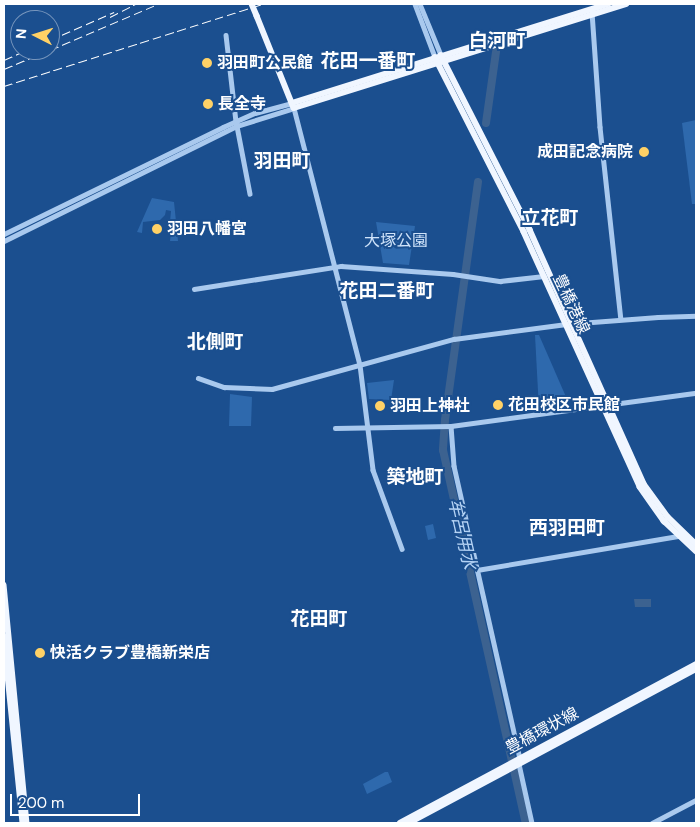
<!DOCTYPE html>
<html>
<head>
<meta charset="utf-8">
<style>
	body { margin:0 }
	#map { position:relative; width:700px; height:827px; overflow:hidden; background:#1b4f8f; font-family:"DM Sans","Noto Sans JP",sans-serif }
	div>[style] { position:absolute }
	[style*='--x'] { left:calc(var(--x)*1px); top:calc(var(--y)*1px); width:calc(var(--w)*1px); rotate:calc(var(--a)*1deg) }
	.green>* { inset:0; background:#2e69ad }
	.water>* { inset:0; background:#3c6290 }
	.river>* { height:8px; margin:-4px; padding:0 4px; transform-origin:4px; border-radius:4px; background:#3c6290 }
	.minor>* { height:4.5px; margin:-2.25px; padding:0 2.25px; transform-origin:2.25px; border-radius:2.25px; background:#a9c9ee }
	.major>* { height:5.5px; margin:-2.75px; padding:0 2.75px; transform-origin:2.75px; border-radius:2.75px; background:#f0f6ff }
	.rail>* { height:1px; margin-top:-0.5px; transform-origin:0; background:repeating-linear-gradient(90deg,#fff 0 9px,transparent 0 13px) }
	.major-bridge>* { height:5.5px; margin:-2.75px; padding:0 2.75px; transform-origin:2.75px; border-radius:2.75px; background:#f0f6ff }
	.dots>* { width:14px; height:14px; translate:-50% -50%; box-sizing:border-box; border:2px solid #1b4f8f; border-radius:50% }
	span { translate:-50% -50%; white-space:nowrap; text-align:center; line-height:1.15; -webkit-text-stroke:4px #1b4f8f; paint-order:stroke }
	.poi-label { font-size:16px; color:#fff; font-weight:700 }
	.left { translate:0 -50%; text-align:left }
	.right { translate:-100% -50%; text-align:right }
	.park-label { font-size:16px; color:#cfe3fa }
	.street-label { font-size:16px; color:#fff }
	.water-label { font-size:18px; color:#b5d3f5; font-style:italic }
	.quarter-label { font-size:19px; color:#fff; font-weight:700 }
	.frame { position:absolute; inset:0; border:5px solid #fff; pointer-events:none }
	.north { position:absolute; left:10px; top:10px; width:50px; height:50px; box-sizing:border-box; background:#1b4f8f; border:1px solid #7695bc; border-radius:50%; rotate:275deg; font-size:14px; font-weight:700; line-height:20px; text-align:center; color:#fff }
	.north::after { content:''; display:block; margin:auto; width:18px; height:22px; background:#ffd166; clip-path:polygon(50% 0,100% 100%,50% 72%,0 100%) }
	.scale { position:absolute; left:10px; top:794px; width:130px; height:22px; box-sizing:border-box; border:2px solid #fff; border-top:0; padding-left:6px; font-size:15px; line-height:18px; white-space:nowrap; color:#fff; -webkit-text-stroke:4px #1b4f8f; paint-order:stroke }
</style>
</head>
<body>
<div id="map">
	<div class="green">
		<i style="clip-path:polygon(696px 120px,696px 204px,692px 204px,682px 123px)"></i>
		<i style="clip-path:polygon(152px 198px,174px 202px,178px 241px,170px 241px,171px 232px,174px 232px,174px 229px,171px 229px,174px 226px,170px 222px,171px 211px,166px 210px,165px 215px,160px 220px,143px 222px,142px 233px,137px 232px)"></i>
		<i style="clip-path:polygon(376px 222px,415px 226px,409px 265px,383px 263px)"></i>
		<i style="clip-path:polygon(535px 335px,539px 335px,570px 406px,539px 410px)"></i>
		<i style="clip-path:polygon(394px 380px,391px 400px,369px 399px,367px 383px)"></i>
		<i style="clip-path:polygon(230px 394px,252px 397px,251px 426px,229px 426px)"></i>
		<i style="clip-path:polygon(433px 524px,436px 538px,428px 540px,425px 526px)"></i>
		<i style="clip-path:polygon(385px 772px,388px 772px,392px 782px,367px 794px,363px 784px)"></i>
	</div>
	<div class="water">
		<i style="clip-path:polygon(536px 395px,537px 406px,521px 407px,521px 396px)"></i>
		<i style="clip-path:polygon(634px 599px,651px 599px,651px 607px,635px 607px)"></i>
	</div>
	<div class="river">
		<i style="--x:486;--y:123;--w:72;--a:-82"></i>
		<i style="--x:478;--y:182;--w:240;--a:97.9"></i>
		<i style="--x:445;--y:420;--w:30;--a:94"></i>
		<i style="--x:443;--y:450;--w:382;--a:77.5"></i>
	</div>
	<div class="minor">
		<i style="--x:415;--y:4;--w:57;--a:69.3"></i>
		<i style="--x:420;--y:4;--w:55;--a:67.6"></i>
		<i style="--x:592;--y:12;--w:115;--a:86"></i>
		<i style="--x:600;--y:127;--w:193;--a:83.8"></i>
		<i style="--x:226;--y:35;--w:87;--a:83.4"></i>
		<i style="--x:236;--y:121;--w:74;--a:79.1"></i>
		<i style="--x:4;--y:234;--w:244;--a:-26"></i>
		<i style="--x:223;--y:127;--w:35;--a:-24"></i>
		<i style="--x:255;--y:113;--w:38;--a:-15"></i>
		<i style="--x:4;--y:241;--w:260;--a:-26.3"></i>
		<i style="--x:237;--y:126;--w:60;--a:-17.5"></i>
		<i style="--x:294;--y:108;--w:265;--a:75.6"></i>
		<i style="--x:360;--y:365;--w:106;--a:82.9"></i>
		<i style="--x:373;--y:470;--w:84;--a:69.8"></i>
		<i style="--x:194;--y:289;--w:149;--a:-8.9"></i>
		<i style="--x:341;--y:266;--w:112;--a:4.1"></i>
		<i style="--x:453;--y:274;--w:48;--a:8.5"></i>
		<i style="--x:500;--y:281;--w:44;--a:-6.5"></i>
		<i style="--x:198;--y:378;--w:28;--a:19"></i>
		<i style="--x:224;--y:387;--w:48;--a:2.4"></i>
		<i style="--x:272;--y:389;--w:189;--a:-15.4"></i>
		<i style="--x:454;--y:339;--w:113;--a:-7.6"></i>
		<i style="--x:566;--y:324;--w:92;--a:-4.4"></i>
		<i style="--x:658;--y:317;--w:38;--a:-2"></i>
		<i style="--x:451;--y:426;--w:40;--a:85.7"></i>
		<i style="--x:454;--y:466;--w:299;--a:77.3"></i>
		<i style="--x:520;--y:758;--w:6;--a:99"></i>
		<i style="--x:519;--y:764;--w:60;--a:77.6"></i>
		<i style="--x:335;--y:428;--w:116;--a:-1"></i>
		<i style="--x:451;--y:426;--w:247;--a:-7.7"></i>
		<i style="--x:477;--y:570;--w:205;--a:-9.6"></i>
		<i style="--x:652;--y:823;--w:50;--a:-27.6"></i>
	</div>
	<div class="major">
		<i style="--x:257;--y:16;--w:99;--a:68.1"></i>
		<i style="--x:294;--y:108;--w:348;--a:-17.4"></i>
		<i style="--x:441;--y:55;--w:196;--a:63"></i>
		<i style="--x:530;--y:230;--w:278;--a:65.8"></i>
		<i style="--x:644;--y:484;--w:41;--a:54"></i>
		<i style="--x:668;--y:517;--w:39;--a:44"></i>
		<i style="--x:435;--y:57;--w:196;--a:63"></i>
		<i style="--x:524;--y:232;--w:280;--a:65.5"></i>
		<i style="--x:640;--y:487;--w:42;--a:54.8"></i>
		<i style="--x:664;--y:521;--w:44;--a:43.2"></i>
		<i style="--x:292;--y:103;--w:331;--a:-17.4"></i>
		<i style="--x:4;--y:585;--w:239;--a:84.5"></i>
		<i style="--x:4;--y:636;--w:188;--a:84.2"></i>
		<i style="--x:400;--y:823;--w:336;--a:-28.2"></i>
		<i style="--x:409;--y:823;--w:326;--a:-28.2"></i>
	</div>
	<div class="rail">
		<i style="--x:110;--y:17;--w:29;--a:-27"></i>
		<i style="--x:50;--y:40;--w:70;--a:-23.6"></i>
		<i style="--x:50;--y:50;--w:117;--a:-23.1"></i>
		<i style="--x:4;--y:60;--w:24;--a:-24"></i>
		<i style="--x:4;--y:69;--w:49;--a:-22.9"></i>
		<i style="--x:4;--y:86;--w:271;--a:-17.6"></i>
	</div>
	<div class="major-bridge">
		<i style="--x:252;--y:4;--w:13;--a:67"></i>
	</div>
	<div class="dots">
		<i style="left:207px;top:63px;background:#ffd166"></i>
		<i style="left:208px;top:104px;background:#ffd166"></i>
		<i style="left:644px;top:152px;background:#ffd166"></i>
		<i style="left:157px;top:229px;background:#ffd166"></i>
		<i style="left:498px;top:405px;background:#ffd166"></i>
		<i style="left:380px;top:406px;background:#ffd166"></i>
		<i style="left:40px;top:653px;background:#ffd166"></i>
	</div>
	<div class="poi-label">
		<span class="left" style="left:217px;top:63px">羽田町公民館</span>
		<span class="left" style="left:218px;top:104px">長全寺</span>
		<span class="right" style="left:633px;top:152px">成田記念病院</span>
		<span class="left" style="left:167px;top:229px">羽田八幡宮</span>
		<span class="left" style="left:508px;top:405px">花田校区市民館</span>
		<span class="left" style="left:390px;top:406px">羽田上神社</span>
		<span class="left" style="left:50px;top:653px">快活クラブ豊橋新栄店</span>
	</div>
	<div class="park-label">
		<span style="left:396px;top:241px">大塚公園</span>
	</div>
	<div class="street-label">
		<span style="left:571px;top:304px;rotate:65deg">豊橋港線</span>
		<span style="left:542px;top:731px;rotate:-28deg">豊橋環状線</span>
	</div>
	<div class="water-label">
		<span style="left:462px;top:534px;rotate:77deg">牟呂用水</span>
	</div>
	<div class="quarter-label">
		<span style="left:497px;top:41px">白河町</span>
		<span style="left:368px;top:61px">花田一番町</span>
		<span style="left:282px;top:161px">羽田町</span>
		<span style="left:550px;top:218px">立花町</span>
		<span style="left:387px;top:291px">花田二番町</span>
		<span style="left:215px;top:342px">北側町</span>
		<span style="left:415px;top:477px">築地町</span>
		<span style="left:567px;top:528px">西羽田町</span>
		<span style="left:319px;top:619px">花田町</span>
	</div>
	<div class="frame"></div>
	<div class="north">N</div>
	<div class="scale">200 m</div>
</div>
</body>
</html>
